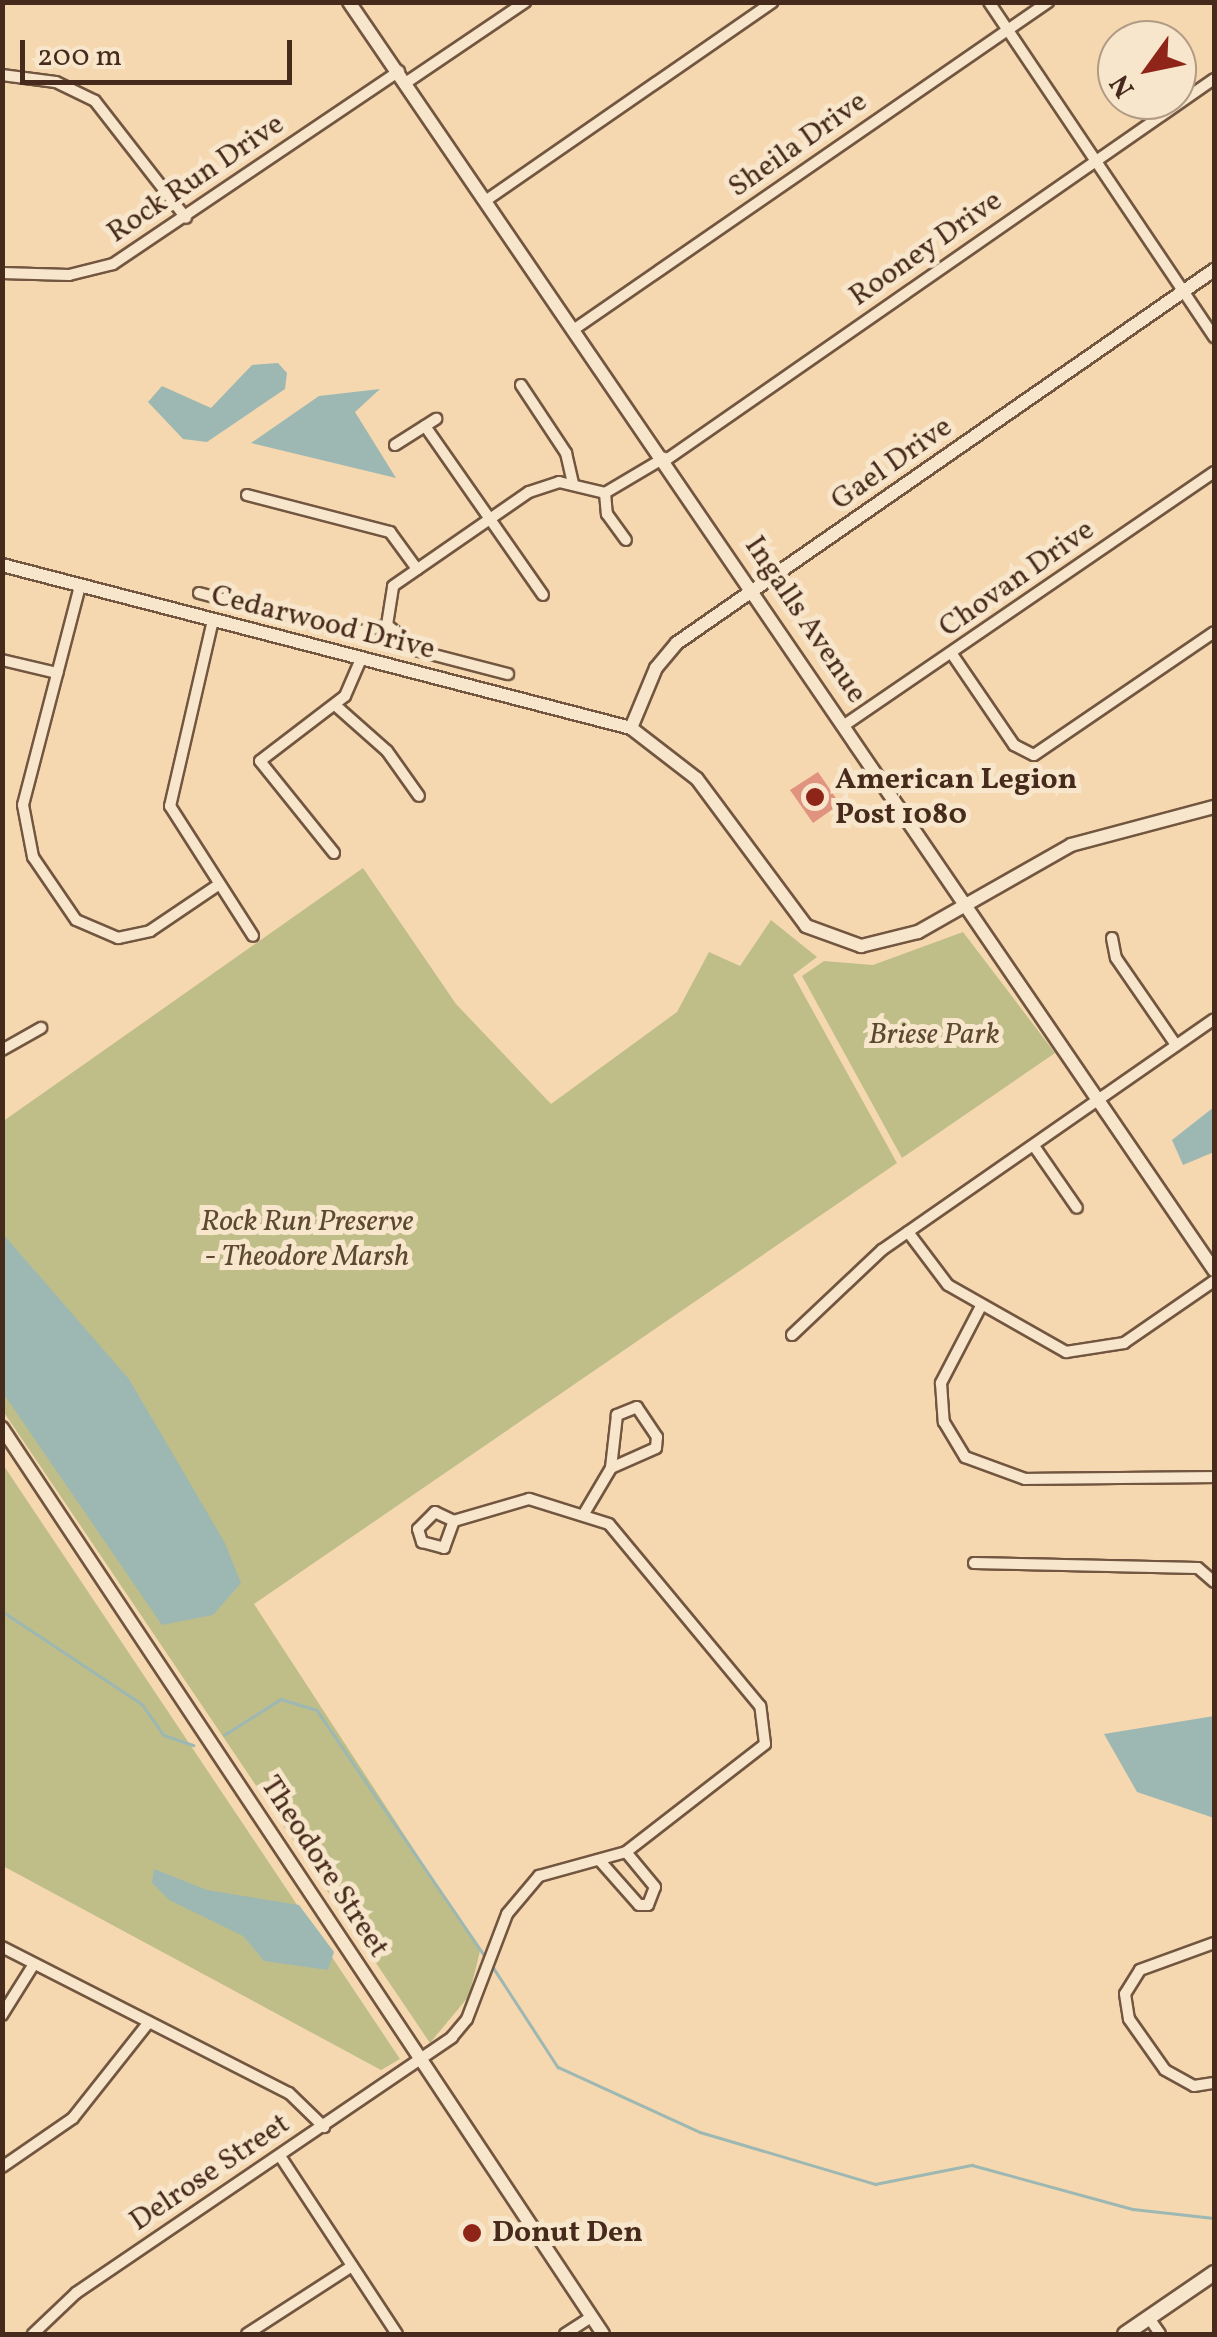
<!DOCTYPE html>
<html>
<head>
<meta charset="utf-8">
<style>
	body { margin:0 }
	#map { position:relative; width:1217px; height:2337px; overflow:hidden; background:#f5d8b0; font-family:Vollkorn,serif }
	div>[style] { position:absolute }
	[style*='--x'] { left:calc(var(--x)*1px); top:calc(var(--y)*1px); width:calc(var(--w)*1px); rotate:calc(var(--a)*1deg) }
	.green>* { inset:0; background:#bfbe88 }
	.water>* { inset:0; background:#9db8b2 }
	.stream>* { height:2.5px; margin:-1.25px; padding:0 1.25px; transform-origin:1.25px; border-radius:1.25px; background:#9db8b2 }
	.building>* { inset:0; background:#e0937e }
	.roads { filter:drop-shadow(2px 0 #725640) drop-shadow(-2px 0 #725640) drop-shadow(0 2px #725640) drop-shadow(0 -2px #725640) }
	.minor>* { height:10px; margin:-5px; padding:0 5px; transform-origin:5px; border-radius:5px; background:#f8e6cc }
	.tertiary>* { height:12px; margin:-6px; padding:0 6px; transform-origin:6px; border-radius:6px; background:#f8e6cc }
	.secondary>* { height:14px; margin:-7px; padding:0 7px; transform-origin:7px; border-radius:7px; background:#f8e6cc }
	.dots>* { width:28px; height:28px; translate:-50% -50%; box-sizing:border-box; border:5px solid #f8e6cc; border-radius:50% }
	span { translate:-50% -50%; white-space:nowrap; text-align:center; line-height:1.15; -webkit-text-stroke:10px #f8e6cc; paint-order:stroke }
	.street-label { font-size:30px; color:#462a1b }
	.poi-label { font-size:30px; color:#462a1b; font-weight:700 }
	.left { translate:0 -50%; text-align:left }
	.park-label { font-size:30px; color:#5e4831; font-style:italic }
	.frame { position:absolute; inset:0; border:5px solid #462a1b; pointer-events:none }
	.north { position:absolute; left:1097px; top:20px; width:100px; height:100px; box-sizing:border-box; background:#f8e6cc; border:2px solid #b19b85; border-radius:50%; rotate:237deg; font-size:28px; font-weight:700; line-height:40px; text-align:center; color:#462a1b }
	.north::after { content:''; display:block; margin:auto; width:35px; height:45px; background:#8f2418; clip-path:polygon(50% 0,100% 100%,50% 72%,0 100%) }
	.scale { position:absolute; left:20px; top:40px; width:272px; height:45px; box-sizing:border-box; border:5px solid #462a1b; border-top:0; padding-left:12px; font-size:30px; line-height:35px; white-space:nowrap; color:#462a1b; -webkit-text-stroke:8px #f8e6cc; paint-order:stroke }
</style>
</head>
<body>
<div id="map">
	<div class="green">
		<i style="clip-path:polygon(363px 868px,456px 1004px,551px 1104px,677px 1012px,709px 952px,740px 966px,771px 920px,817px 957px,793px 975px,897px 1163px,254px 1604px,480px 1951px,469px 1996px,430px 2043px,3px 1411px,2px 1122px)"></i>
		<i style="clip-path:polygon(963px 932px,1055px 1053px,902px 1158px,802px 976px,824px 961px,873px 965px)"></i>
		<i style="clip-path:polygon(2px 1463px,400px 2059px,381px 2070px,3px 1866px)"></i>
	</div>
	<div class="water">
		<i style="clip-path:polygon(278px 363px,287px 373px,285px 389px,207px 442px,183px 439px,148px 402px,162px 386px,211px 408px,252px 365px)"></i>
		<i style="clip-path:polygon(380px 389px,355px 412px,396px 478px,251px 443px,319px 396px)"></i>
		<i style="clip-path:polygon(1214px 1107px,1214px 1152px,1183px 1165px,1172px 1140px)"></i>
		<i style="clip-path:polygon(3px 1234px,129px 1379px,225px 1543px,241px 1583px,213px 1615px,162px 1625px,3px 1393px)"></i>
		<i style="clip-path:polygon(1214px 1716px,1214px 1818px,1137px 1792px,1104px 1734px)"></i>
		<i style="clip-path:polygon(154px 1869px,207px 1890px,299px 1905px,334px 1952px,328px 1970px,264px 1961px,243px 1936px,169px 1900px,152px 1883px)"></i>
	</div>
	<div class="stream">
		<i style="--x:2;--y:1611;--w:168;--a:33.6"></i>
		<i style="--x:142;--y:1704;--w:38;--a:55"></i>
		<i style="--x:164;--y:1735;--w:31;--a:19"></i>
		<i style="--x:224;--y:1735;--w:67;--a:-32.3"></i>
		<i style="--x:281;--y:1699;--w:38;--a:17"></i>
		<i style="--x:317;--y:1710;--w:300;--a:55.7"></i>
		<i style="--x:491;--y:1964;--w:123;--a:57"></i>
		<i style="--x:558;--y:2067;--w:156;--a:24.6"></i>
		<i style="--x:700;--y:2132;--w:183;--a:16.5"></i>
		<i style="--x:875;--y:2184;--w:99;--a:-11.1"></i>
		<i style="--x:972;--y:2165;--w:167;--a:15.3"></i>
		<i style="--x:1133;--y:2209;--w:81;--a:6.3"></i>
	</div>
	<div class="building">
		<i style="clip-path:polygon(818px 772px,840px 804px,813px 823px,790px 790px)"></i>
	</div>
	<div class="roads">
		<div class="minor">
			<i style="--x:989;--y:2;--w:404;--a:56.1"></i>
			<i style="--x:2;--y:75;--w:54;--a:7.4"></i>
			<i style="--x:56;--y:82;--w:43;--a:26"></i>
			<i style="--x:95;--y:101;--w:148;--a:52.1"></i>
			<i style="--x:407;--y:82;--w:143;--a:-34.1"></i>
			<i style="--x:488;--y:199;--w:346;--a:-34.7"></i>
			<i style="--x:2;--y:273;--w:67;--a:1.7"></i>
			<i style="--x:69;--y:275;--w:45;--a:-14"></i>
			<i style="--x:113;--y:264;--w:345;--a:-34"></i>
			<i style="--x:576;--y:328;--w:574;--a:-34.63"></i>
			<i style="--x:521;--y:385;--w:82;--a:56.5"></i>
			<i style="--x:566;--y:453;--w:32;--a:77"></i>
			<i style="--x:425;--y:426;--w:206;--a:55.1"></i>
			<i style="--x:395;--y:445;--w:49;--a:-32.4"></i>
			<i style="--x:666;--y:460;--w:667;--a:-34.81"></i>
			<i style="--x:605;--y:493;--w:21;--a:85"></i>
			<i style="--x:607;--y:514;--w:32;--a:54"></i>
			<i style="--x:247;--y:495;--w:148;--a:14.5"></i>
			<i style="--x:390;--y:532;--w:46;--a:53.9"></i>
			<i style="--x:80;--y:586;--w:226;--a:104.6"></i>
			<i style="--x:23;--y:805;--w:53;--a:79.1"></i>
			<i style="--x:33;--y:857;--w:76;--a:55.7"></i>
			<i style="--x:76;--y:920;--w:46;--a:23.2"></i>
			<i style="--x:118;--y:938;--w:33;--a:-12"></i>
			<i style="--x:150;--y:931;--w:82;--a:-34.1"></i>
			<i style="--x:199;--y:593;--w:158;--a:14.7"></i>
			<i style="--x:352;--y:633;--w:36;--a:-13"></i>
			<i style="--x:213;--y:620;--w:191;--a:103"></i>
			<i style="--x:170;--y:806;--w:154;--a:57.4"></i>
			<i style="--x:387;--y:625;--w:39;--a:-81"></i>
			<i style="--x:393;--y:586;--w:165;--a:-34.7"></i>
			<i style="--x:529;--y:492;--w:32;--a:-18"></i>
			<i style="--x:559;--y:482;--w:47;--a:13.4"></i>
			<i style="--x:605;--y:493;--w:69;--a:-30.7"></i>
			<i style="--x:387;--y:625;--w:41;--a:39.1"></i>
			<i style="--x:419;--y:651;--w:92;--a:14.5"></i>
			<i style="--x:952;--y:654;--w:110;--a:55.7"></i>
			<i style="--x:1014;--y:745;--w:22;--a:27"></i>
			<i style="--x:1034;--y:755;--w:218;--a:-34.3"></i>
			<i style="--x:2;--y:660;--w:57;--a:13.3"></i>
			<i style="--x:335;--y:705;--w:69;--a:41.5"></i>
			<i style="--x:387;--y:751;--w:55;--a:54.6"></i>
			<i style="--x:846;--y:724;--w:446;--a:-34.4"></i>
			<i style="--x:334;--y:853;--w:118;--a:-128.8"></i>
			<i style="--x:260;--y:761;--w:107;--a:-37.4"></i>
			<i style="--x:345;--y:696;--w:40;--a:-66.6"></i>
			<i style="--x:1112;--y:938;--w:20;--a:79"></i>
			<i style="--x:1116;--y:958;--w:106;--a:55.4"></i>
			<i style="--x:2;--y:1050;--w:45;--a:-29.4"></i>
			<i style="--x:1034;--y:1146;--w:75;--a:55.3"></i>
			<i style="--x:908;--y:1232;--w:66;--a:53"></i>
			<i style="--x:948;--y:1285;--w:136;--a:29.6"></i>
			<i style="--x:1066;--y:1352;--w:59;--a:-8.8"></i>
			<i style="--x:1124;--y:1343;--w:109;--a:-34.6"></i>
			<i style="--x:980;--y:1308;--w:85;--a:117.5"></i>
			<i style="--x:941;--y:1383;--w:39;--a:86"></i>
			<i style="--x:944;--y:1422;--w:41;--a:59"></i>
			<i style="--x:965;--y:1457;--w:64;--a:20.1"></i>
			<i style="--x:1025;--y:1479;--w:189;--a:-0.6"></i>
			<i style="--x:792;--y:1335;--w:124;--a:-43.4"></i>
			<i style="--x:882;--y:1250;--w:404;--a:-34.8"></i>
			<i style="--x:585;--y:1512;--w:51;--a:-59.4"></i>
			<i style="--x:611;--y:1468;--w:49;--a:-24"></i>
			<i style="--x:656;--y:1448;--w:11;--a:-85"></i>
			<i style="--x:657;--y:1437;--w:36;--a:-124"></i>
			<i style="--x:637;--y:1407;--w:22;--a:158"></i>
			<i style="--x:617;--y:1415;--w:53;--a:96.5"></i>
			<i style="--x:974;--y:1563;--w:224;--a:1.3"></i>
			<i style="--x:1198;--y:1568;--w:21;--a:41"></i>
			<i style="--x:601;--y:1862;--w:57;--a:48.5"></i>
			<i style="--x:639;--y:1905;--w:9;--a:0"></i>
			<i style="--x:648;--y:1905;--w:19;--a:-69"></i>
			<i style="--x:655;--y:1887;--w:45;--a:-129.6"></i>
			<i style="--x:1214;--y:1943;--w:79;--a:160"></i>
			<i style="--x:1140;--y:1970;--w:28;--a:122"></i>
			<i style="--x:1125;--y:1994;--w:25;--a:81"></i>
			<i style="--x:1129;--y:2019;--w:62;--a:54.8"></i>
			<i style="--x:1165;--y:2070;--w:33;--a:29"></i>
			<i style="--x:1194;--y:2086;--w:20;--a:-9"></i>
			<i style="--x:2;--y:1947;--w:322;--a:27"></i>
			<i style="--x:289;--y:2093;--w:49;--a:44.2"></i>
			<i style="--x:2;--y:2015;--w:60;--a:-57.9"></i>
			<i style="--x:280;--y:2156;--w:213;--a:56.7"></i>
			<i style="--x:2;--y:2167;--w:86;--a:-34.6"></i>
			<i style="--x:73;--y:2118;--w:122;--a:-51.6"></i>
			<i style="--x:1149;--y:2318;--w:19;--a:55"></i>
			<i style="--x:33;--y:2334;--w:59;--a:-43.6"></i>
			<i style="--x:76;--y:2293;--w:455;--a:-34.2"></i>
			<i style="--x:452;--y:2037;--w:23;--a:-50"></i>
			<i style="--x:467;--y:2019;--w:112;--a:-69.1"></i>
			<i style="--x:507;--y:1914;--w:50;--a:-49.9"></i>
			<i style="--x:539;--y:1876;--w:90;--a:-15.4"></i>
			<i style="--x:626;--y:1852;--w:176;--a:-37.8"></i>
			<i style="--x:765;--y:1744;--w:38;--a:-97"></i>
			<i style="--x:760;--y:1706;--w:236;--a:-129.7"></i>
			<i style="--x:609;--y:1524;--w:84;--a:-162.6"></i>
			<i style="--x:529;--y:1499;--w:78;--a:163.7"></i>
			<i style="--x:454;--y:1521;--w:21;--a:-155"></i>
			<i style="--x:435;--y:1512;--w:24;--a:135"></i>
			<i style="--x:418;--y:1529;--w:14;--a:73"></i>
			<i style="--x:422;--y:1542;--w:23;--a:15"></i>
			<i style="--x:444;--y:1548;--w:29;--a:-70"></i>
			<i style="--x:247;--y:2334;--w:125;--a:-32.9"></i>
			<i style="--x:565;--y:2334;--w:31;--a:-33"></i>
		</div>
		<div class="tertiary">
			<i style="--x:349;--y:2;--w:1535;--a:55.7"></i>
			<i style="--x:2;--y:565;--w:650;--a:14.53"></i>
			<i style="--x:631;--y:728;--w:83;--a:37.7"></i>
			<i style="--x:697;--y:779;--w:183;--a:53.4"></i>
			<i style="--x:806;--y:926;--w:59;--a:20"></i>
			<i style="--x:861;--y:946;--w:59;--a:-13.8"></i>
			<i style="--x:918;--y:932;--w:176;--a:-29.6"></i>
			<i style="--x:1071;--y:845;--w:148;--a:-14.9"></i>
			<i style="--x:631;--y:728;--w:65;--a:-67.4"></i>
			<i style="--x:656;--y:668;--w:33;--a:-50"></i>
			<i style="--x:677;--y:643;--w:654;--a:-34.78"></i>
			<i style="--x:2;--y:1428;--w:1087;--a:56.44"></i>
		</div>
		<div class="secondary">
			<i style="--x:1125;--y:2334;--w:108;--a:-34.4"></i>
		</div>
	</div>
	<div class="dots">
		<i style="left:815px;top:797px;background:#8f2418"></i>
		<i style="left:472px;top:2233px;background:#8f2418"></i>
	</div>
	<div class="street-label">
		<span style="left:798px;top:145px;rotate:-35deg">Sheila Drive</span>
		<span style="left:196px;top:179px;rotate:-34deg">Rock Run Drive</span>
		<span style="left:926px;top:249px;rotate:-35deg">Rooney Drive</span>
		<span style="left:892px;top:464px;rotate:-35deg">Gael Drive</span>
		<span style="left:1017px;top:579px;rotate:-35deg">Chovan Drive</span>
		<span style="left:805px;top:620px;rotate:56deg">Ingalls Avenue</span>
		<span style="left:323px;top:623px;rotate:14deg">Cedarwood Drive</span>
		<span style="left:324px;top:1867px;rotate:57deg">Theodore Street</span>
		<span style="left:210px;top:2173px;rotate:-34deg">Delrose Street</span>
	</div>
	<div class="poi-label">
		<span class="left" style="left:835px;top:797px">American Legion<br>Post 1080</span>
		<span class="left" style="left:492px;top:2233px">Donut Den</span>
	</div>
	<div class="park-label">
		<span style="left:934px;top:1035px">Briese Park</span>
		<span style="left:307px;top:1239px">Rock Run Preserve<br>- Theodore Marsh</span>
	</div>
	<div class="frame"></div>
	<div class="north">N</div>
	<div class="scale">200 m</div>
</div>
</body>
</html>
